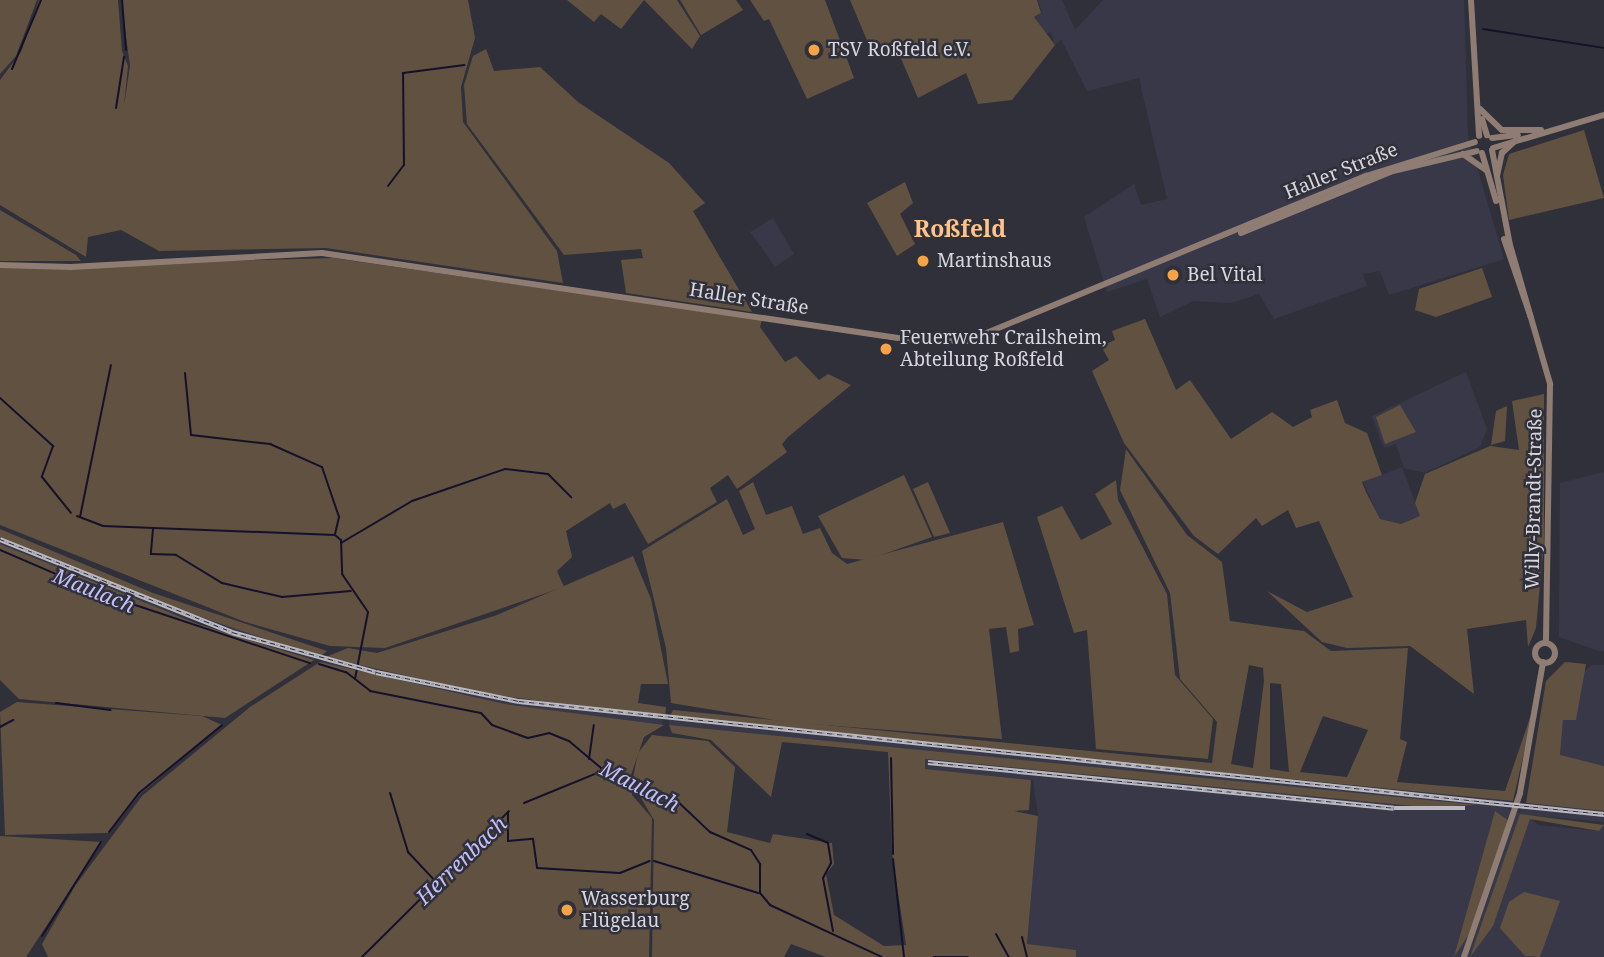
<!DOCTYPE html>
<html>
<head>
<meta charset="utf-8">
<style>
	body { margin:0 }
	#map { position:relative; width:1604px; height:957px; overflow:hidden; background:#30303a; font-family:"Noto Serif",serif }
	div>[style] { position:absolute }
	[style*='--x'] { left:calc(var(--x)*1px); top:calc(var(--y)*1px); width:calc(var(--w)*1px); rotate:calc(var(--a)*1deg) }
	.built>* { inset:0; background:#393849 }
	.green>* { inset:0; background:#615141 }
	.stream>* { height:2px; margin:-1px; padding:0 1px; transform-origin:1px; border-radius:1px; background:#15112b }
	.secondary>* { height:6px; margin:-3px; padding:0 3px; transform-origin:3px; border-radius:3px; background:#8f7d74 }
	.secondary>.ring { margin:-3px; padding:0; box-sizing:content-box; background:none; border:6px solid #8f7d74; border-radius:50% }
	.rail>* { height:4.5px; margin-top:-2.25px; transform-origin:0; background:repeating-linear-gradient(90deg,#30303a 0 5px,#bbbac2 0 10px); box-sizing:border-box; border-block:2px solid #bbbac2 }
	.dots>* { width:19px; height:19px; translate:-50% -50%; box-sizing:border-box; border:4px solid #30303a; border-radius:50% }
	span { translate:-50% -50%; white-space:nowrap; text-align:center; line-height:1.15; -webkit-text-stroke:5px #30303a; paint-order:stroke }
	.poi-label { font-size:19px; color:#d7d6dd }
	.left { translate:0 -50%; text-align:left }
	.street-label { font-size:19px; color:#d7d6dd }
	.water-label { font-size:21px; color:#c3bff8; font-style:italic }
	.quarter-label { font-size:23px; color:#fec48a; font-weight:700 }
</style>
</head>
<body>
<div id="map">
	<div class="built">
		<i style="clip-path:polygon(1038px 0,1062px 0,1075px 30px,1103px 0,1464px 0,1468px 137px,1504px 259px,1389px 295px,1380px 271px,1363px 274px,1367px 286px,1274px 319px,1259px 294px,1231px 303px,1193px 301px,1160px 317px,1147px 279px,1107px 292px,1084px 217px,1134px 184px,1141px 205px,1167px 199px,1139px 78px,1087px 91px,1061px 39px,1055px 45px,1051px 32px,1043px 35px,1035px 17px,1042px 13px)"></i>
		<i style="clip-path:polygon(773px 218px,794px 254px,775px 267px,750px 232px)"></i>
		<i style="clip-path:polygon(1466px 372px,1487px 429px,1480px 447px,1425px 473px,1404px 468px,1396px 444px,1384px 448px,1372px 416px)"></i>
		<i style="clip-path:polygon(1402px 467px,1420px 516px,1401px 524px,1380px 519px,1363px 482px)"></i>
		<i style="clip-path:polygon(1604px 472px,1604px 651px,1599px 651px,1559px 637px,1560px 483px)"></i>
		<i style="clip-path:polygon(0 537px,140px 596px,321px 656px,314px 660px,149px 606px,0 544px)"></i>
		<i style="clip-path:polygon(326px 657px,476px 692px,663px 717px,662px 725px,505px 704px,320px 662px)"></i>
		<i style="clip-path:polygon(1592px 665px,1604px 665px,1604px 766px,1560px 756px,1563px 719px,1576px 719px,1581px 674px)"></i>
		<i style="clip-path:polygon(669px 718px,1511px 801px,1508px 809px,1520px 813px,1523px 803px,1604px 811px,1604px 822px,1527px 815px,1538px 825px,1598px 831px,1604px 825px,1604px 957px,1076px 957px,1076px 950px,1027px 945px,1038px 816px,1033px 780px,924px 769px,925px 759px,1423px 807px,1470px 805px,669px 725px)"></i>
	</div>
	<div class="green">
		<i style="clip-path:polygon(0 0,37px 0,16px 56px,0 74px)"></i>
		<i style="clip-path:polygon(39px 0,118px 0,122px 51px,128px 66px,124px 106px,130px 66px,121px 0,468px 0,475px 38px,461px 87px,463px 122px,557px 251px,563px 283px,326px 248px,159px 251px,121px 230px,88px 237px,86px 257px,0 205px,0 80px,21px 52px)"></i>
		<i style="clip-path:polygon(567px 0,677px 0,700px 36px,692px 49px,644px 0,621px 29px,601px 14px,594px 22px)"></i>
		<i style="clip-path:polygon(680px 0,736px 0,743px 10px,701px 35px)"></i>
		<i style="clip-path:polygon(750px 0,825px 0,854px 78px,807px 99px,769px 19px,764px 21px)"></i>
		<i style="clip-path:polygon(850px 0,1037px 0,1041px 13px,1034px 17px,1055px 45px,1012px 100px,978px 104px,966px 73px,918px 98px,896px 47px,874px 57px)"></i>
		<i style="clip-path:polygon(486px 49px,494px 71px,540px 67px,578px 102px,669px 163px,705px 203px,693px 211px,752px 312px,626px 293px,621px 260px,643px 258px,641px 249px,564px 255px,467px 124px,464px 85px,473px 56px)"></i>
		<i style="clip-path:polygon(1584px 130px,1604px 198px,1509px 220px,1503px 175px,1509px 154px)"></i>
		<i style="clip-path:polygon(905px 182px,913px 203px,900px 214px,915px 244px,897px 256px,867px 203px)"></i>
		<i style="clip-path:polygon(0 210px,76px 255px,81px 261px,0 261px)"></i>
		<i style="clip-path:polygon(333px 258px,762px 320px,760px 327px,785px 362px,796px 356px,819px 380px,828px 374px,851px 385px,788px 437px,782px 444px,787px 452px,737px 489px,728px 475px,710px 488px,717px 502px,648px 544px,625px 503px,613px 509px,610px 503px,566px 531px,572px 557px,557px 571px,564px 587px,385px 648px,330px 646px,245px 622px,0 525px,0 267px)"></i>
		<i style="clip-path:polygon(1482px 268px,1492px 297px,1436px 317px,1415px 310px,1419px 289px)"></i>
		<i style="clip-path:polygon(1145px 319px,1176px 390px,1190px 380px,1231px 439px,1272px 412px,1293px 427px,1312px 417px,1310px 410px,1337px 400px,1345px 423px,1367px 433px,1382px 475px,1362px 482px,1366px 492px,1380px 519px,1401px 524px,1420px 516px,1415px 503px,1425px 474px,1490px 446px,1519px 450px,1512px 401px,1544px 394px,1544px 541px,1536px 628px,1528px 647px,1526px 620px,1467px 629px,1474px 694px,1410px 646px,1347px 648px,1322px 642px,1267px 591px,1307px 612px,1353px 597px,1319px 521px,1296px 528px,1288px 510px,1262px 526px,1256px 518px,1218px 554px,1194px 536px,1124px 443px,1092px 371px,1109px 360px,1101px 346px,1115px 340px,1112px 331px)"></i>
		<i style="clip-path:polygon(1400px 405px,1416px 432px,1385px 444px,1376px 417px)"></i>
		<i style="clip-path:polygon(1507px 406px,1505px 441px,1491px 445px,1496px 411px)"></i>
		<i style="clip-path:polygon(evenodd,1126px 449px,1187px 535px,1222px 562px,1230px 621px,1304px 631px,1331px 651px,1408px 648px,1400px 739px,1407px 742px,1397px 782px,1505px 791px,1536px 700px,1513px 801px,669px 718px,673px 710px,1212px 763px,1217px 722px,1180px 679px,1170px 593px,1120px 490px,1126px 449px,1249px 665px,1263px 668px,1264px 681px,1253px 768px,1231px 764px,1249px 665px,1126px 449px,1270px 683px,1281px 684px,1289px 772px,1270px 769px,1270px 683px,1126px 449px,1323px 716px,1368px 730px,1347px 777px,1300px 772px,1323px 716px)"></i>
		<i style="clip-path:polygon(904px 475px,932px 537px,867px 560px,842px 558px,818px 516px)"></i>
		<i style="clip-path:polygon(1116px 480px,1118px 500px,1167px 594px,1175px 675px,1213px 719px,1208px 759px,1096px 749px,1087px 630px,1074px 633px,1037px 517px,1062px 506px,1081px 540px,1112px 524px,1095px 494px)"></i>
		<i style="clip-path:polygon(753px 482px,766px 515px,792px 506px,803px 534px,820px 528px,832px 553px,847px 564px,1003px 522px,1034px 625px,1018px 629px,1019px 651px,1010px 653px,1006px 627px,989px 629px,1002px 739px,786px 722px,671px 703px,666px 648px,642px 551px,727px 499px,743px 535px,755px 529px,739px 491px)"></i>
		<i style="clip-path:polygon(928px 482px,950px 533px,934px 537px,913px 489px)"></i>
		<i style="clip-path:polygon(0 529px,153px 593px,327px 651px,321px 656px,292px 648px,140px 596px,0 537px)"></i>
		<i style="clip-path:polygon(0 544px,198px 624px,314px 660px,225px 718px,19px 699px,0 680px)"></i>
		<i style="clip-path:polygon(633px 556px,651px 599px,668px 684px,641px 684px,638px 703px,666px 707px,665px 718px,476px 692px,326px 657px,348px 648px,377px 653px,497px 615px)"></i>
		<i style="clip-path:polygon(320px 662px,505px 704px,664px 725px,644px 737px,630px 778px,632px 795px,652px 818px,649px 957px,48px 957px,42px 944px,75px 886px,142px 796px,250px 707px)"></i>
		<i style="clip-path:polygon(1565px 662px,1586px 664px,1576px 720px,1563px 720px,1560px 755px,1604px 766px,1604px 811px,1526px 803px,1546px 681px)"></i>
		<i style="clip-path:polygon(17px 702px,202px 716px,222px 725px,139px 795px,109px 833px,5px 835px,0 712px)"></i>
		<i style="clip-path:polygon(669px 725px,809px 739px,1478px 805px,1423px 807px,925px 759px,925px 769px,1031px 780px,1029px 810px,1014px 811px,1038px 816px,1027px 944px,1076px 950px,1076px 957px,826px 957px,791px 944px,784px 957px,652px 957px,654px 820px,632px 783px,638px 753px,652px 735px,708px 741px,735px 767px,727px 832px,770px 843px,773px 834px,832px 843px,834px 864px,826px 874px,834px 915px,884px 946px,906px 945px,892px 854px,888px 752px,782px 742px,771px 797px,711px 740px,672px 733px)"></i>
		<i style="clip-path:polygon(1495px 811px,1509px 821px,1469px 934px,1454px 957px)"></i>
		<i style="clip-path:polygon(1520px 814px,1604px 825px,1599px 831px,1530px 819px,1493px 926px,1470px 957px)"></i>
		<i style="clip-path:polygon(0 836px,102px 842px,26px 957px,0 957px)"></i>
		<i style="clip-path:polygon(1524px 892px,1560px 901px,1540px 957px,1525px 956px,1500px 928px,1509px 902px)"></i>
	</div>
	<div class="stream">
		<i style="--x:122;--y:0;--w:50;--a:85.4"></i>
		<i style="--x:1483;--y:29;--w:122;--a:8.9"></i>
		<i style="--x:12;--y:69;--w:75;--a:-67.2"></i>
		<i style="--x:116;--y:108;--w:52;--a:-81.1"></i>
		<i style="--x:388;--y:186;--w:26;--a:-53"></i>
		<i style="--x:404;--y:165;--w:92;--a:-90.6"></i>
		<i style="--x:403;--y:73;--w:62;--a:-7.5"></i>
		<i style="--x:185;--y:373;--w:62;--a:84.5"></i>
		<i style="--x:191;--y:435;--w:80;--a:6.5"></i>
		<i style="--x:270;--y:444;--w:57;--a:23.9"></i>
		<i style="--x:322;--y:467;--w:53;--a:71.2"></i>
		<i style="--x:339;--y:517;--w:18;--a:103"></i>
		<i style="--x:0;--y:398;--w:72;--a:42.2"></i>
		<i style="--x:53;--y:446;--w:33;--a:110"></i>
		<i style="--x:42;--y:477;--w:46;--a:51.1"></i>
		<i style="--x:77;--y:516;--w:28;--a:21"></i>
		<i style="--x:103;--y:526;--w:232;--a:2.2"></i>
		<i style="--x:335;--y:535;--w:8;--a:40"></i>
		<i style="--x:341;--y:540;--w:34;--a:88"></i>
		<i style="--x:342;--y:574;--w:46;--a:55.6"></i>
		<i style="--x:368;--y:612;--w:68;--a:101"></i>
		<i style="--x:80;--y:517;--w:155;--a:-78.5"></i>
		<i style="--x:153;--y:529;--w:25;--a:95"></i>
		<i style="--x:151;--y:554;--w:25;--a:2"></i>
		<i style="--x:176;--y:555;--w:54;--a:31.3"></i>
		<i style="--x:222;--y:583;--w:62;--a:13.1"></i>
		<i style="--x:282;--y:597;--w:69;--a:-5"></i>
		<i style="--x:341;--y:543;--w:82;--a:-30.6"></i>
		<i style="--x:412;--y:501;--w:98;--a:-19"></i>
		<i style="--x:505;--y:469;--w:43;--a:6.6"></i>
		<i style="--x:548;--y:474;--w:33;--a:45"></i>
		<i style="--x:0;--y:550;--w:111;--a:23.3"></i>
		<i style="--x:102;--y:594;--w:219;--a:18.4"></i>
		<i style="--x:319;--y:664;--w:28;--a:17"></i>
		<i style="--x:346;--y:672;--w:31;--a:38"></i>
		<i style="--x:370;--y:691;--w:113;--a:11.2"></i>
		<i style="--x:481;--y:713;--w:16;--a:47"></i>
		<i style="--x:492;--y:725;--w:38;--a:20"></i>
		<i style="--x:528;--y:738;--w:22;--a:-13"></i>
		<i style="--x:549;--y:733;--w:22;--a:22"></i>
		<i style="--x:569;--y:741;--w:42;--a:40.2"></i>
		<i style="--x:601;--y:768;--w:79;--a:22.3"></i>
		<i style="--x:674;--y:798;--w:50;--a:43.4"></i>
		<i style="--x:710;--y:832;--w:45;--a:23.7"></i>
		<i style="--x:751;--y:850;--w:17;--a:57"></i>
		<i style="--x:760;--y:864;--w:29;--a:90"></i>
		<i style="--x:760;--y:893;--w:16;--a:50"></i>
		<i style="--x:770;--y:905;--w:123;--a:24.9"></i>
		<i style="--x:56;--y:703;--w:55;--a:7.3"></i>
		<i style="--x:0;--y:727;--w:15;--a:-28"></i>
		<i style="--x:891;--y:758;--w:96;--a:88.8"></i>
		<i style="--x:589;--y:759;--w:34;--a:-82"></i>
		<i style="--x:390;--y:793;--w:62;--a:73"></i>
		<i style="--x:408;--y:852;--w:42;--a:46.9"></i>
		<i style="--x:524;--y:803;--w:90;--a:-22.3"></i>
		<i style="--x:508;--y:812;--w:29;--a:90"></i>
		<i style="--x:508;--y:841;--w:25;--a:-5"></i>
		<i style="--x:533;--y:839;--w:29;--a:82"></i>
		<i style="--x:537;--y:868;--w:83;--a:3.4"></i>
		<i style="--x:620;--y:873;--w:32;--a:-22"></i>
		<i style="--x:109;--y:832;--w:49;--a:-52.4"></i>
		<i style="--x:139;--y:793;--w:107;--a:-39.3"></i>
		<i style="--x:807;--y:834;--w:23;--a:23"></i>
		<i style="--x:828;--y:843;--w:20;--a:81"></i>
		<i style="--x:831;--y:863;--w:17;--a:118"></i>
		<i style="--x:823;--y:878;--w:54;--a:79.3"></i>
		<i style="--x:893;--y:859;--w:99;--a:83.6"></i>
		<i style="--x:654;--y:861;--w:109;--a:17.1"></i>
		<i style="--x:996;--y:934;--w:26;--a:61"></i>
		<i style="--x:42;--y:936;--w:111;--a:-57.9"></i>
		<i style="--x:1022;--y:937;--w:21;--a:76"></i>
		<i style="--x:362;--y:957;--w:207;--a:-44.8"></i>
		<i style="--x:934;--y:957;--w:34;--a:0"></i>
	</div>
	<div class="secondary">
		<i style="--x:1471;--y:0;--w:136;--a:86.6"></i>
		<i style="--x:1480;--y:109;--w:30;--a:44"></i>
		<i style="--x:1502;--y:130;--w:39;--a:0"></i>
		<i style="--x:1482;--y:119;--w:17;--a:73"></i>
		<i style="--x:1492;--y:138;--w:26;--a:-7"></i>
		<i style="--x:1493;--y:148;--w:116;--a:-16.6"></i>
		<i style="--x:1492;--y:150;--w:97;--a:79.3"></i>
		<i style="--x:1510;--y:245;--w:145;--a:73.9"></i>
		<i style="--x:1550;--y:384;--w:259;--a:90.9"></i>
		<i style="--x:1482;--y:153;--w:50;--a:73.7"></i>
		<i style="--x:1463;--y:154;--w:29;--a:35"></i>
		<i style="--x:1497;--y:176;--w:24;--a:-78"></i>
		<i style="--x:1502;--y:153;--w:18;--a:-43"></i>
		<i style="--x:1241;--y:233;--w:164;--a:-22.2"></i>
		<i style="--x:1393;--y:171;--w:86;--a:-13.4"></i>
		<i style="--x:1504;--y:239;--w:83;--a:71.1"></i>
		<i style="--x:0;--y:265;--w:71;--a:1.6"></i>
		<i style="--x:71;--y:267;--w:251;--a:-3.2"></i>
		<i style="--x:322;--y:253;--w:589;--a:8.39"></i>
		<i style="--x:905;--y:339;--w:62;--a:1.8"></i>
		<i style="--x:967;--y:341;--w:432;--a:-22.5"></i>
		<i style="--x:1366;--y:176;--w:114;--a:-17.3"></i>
		<i class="ring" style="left:1535px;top:643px;width:14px;height:14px"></i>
		<i style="--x:1464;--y:957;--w:173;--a:-71.1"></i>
		<i style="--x:1520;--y:793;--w:133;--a:-80"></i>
	</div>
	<div class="rail">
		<i style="--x:0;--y:539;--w:250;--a:21.8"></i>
		<i style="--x:232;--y:632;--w:149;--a:15.5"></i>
		<i style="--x:376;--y:672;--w:146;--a:11.5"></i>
		<i style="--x:519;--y:701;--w:1091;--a:5.95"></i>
		<i style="--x:928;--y:762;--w:468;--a:5.6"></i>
		<i style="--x:1394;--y:808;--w:71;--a:0"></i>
	</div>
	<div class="dots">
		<i style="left:814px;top:50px;background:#f5a345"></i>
		<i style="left:923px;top:261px;background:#f5a345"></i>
		<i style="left:1173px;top:275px;background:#f5a345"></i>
		<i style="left:886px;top:349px;background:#f5a345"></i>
		<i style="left:567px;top:910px;background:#f5a345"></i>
	</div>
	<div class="poi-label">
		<span class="left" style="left:828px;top:50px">TSV Roßfeld e.V.</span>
		<span class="left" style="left:937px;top:261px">Martinshaus</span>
		<span class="left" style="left:1187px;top:275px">Bel Vital</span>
		<span class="left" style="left:900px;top:349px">Feuerwehr Crailsheim,<br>Abteilung Roßfeld</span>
		<span class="left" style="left:581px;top:910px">Wasserburg<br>Flügelau</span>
	</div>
	<div class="street-label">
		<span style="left:1341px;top:171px;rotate:-22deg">Haller Straße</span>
		<span style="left:749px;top:299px;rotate:9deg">Haller Straße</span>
		<span style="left:1534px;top:499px;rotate:-89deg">Willy-Brandt-Straße</span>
	</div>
	<div class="water-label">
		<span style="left:94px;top:590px;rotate:22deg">Maulach</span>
		<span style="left:640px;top:786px;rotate:27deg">Maulach</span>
		<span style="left:461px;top:860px;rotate:-44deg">Herrenbach</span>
	</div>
	<div class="quarter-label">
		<span style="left:960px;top:228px">Roßfeld</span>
	</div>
</div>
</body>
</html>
